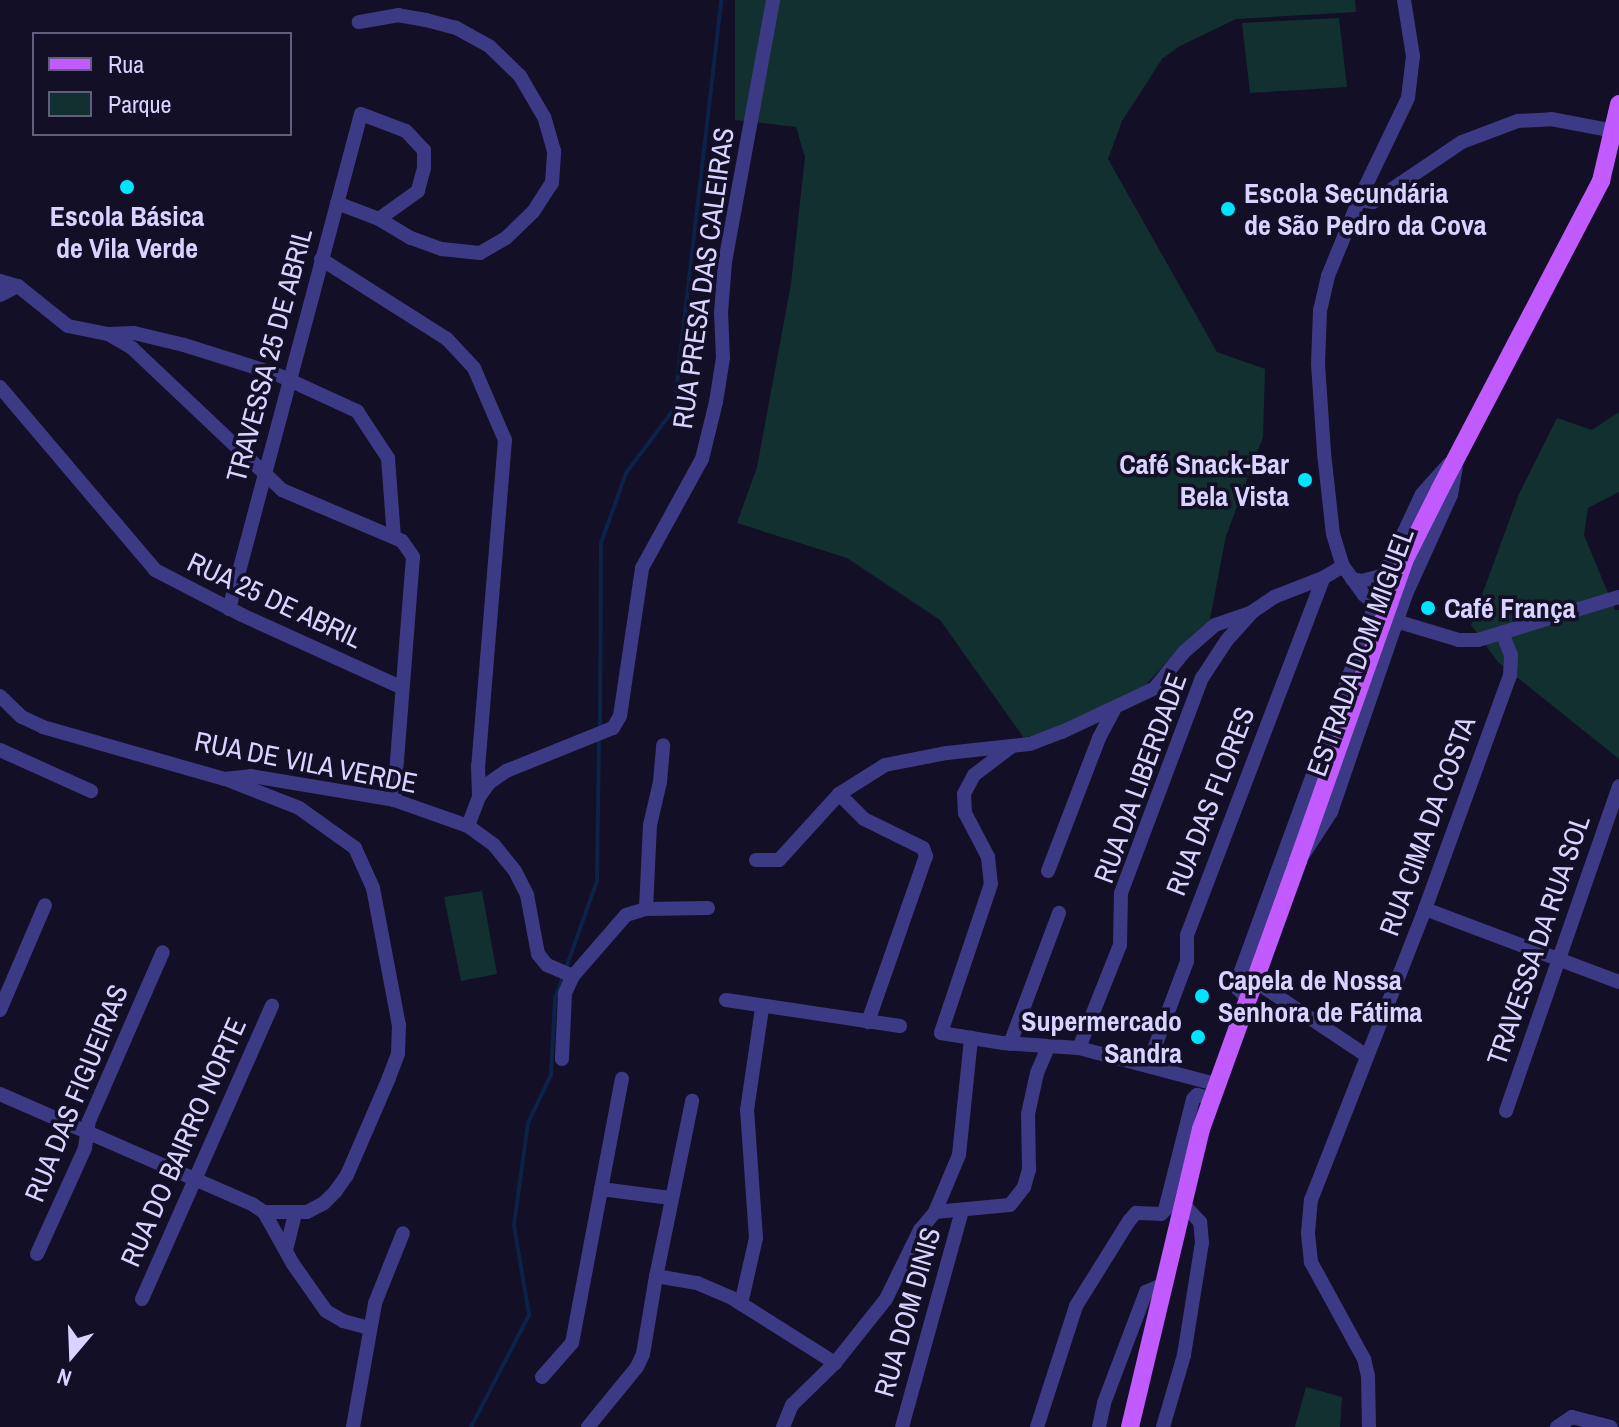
<!DOCTYPE html>
<html>
<head>
<meta charset="utf-8">
<style>
	body { margin:0 }
	#map { position:relative; width:1619px; height:1427px; overflow:hidden; background:#130f26; font-family:"Archivo Narrow",sans-serif }
	div>[style] { position:absolute }
	[style*='--x'] { left:calc(var(--x)*1px); top:calc(var(--y)*1px); width:calc(var(--w)*1px); rotate:calc(var(--a)*1deg) }
	.green>* { inset:0; background:#12302f }
	.stream>* { height:4px; margin:-2px; padding:0 2px; transform-origin:2px; border-radius:2px; background:#0c2248 }
	.minor>* { height:14px; margin:-7px; padding:0 7px; transform-origin:7px; border-radius:7px; background:#3d3a85 }
	.major>* { height:18px; margin:-9px; padding:0 9px; transform-origin:9px; border-radius:9px; background:#c25bff }
	.major-bridge>* { height:18px; margin:-9px; padding:0 9px; transform-origin:9px; border-radius:9px; background:#c25bff }
	.dots>* { width:22px; height:22px; translate:-50% -50%; box-sizing:border-box; border:4px solid #130f26; border-radius:50% }
	span { translate:-50% -50%; white-space:nowrap; text-align:center; line-height:1.15; -webkit-text-stroke:7px #130f26; paint-order:stroke }
	.poi-label { font-size:28px; color:#d9d4ff; font-weight:700 }
	.left { translate:0 -50%; text-align:left }
	.right { translate:-100% -50%; text-align:right }
	.street-label { font-size:28px; color:#d9d4ff }
	.legend { position:absolute; left:32px; top:32px; width:260px; height:104px; box-sizing:border-box; background:#130f26; border:2px solid #625e7d; margin:0; padding:10px 14px; list-style:none; font-size:24px; color:#d9d4ff }
	.legend li { display:flex; align-items:center; gap:16px; height:40px }
	.legend b { width:40px; border:2px solid #625e7d }
	.north { position:absolute; left:32px; top:1315px; width:80px; height:80px; -webkit-text-stroke:6px #130f26; paint-order:stroke; rotate:199deg; font-size:22px; font-weight:700; line-height:32px; text-align:center; color:#d9d4ff }
	.north::after { content:''; display:block; margin:auto; width:28px; height:36px; background:#d9d4ff; clip-path:polygon(50% 0,100% 100%,50% 72%,0 100%) }
</style>
</head>
<body>
<div id="map">
	<div class="green">
		<i style="clip-path:polygon(735px 0,1355px 0,1356px 12px,1236px 19px,1180px 46px,1162px 59px,1122px 121px,1108px 159px,1217px 352px,1265px 369px,1263px 437px,1226px 536px,1209px 624px,1173px 655px,1143px 688px,1077px 721px,1024px 738px,940px 620px,847px 558px,737px 523px,757px 467px,791px 284px,805px 157px,796px 127px,735px 120px)"></i>
		<i style="clip-path:polygon(1339px 18px,1347px 87px,1250px 93px,1242px 23px)"></i>
		<i style="clip-path:polygon(1619px 412px,1619px 492px,1588px 508px,1584px 535px,1615px 610px,1619px 610px,1619px 759px,1498px 662px,1471px 625px,1519px 494px,1557px 418px,1592px 430px)"></i>
		<i style="clip-path:polygon(482px 891px,497px 974px,461px 981px,444px 897px)"></i>
		<i style="clip-path:polygon(1306px 1387px,1342px 1397px,1340px 1427px,1295px 1427px)"></i>
	</div>
	<div class="stream">
		<i style="--x:600;--y:730;--w:187;--a:-89.7"></i>
		<i style="--x:601;--y:543;--w:74;--a:-70.3"></i>
		<i style="--x:626;--y:473;--w:80;--a:-53.1"></i>
		<i style="--x:674;--y:409;--w:412;--a:-83.4"></i>
		<i style="--x:566;--y:968;--w:92;--a:-70.4"></i>
		<i style="--x:597;--y:881;--w:142;--a:-89.2"></i>
		<i style="--x:471;--y:1427;--w:126;--a:-62.6"></i>
		<i style="--x:529;--y:1315;--w:91;--a:-99.5"></i>
		<i style="--x:514;--y:1225;--w:103;--a:-82.2"></i>
		<i style="--x:528;--y:1123;--w:53;--a:-64.4"></i>
		<i style="--x:551;--y:1075;--w:77;--a:-87"></i>
		<i style="--x:555;--y:998;--w:22;--a:-69"></i>
	</div>
	<div class="minor">
		<i style="--x:1404;--y:0;--w:57;--a:80.9"></i>
		<i style="--x:1413;--y:56;--w:42;--a:96.8"></i>
		<i style="--x:1408;--y:98;--w:113;--a:115.7"></i>
		<i style="--x:1359;--y:200;--w:82;--a:112.2"></i>
		<i style="--x:1328;--y:276;--w:35;--a:103"></i>
		<i style="--x:1320;--y:310;--w:54;--a:92.1"></i>
		<i style="--x:1318;--y:364;--w:89;--a:86.1"></i>
		<i style="--x:1324;--y:453;--w:81;--a:83.7"></i>
		<i style="--x:1333;--y:534;--w:34;--a:73"></i>
		<i style="--x:1343;--y:566;--w:36;--a:54"></i>
		<i style="--x:1364;--y:595;--w:44;--a:37.6"></i>
		<i style="--x:1399;--y:622;--w:63;--a:16.7"></i>
		<i style="--x:1459;--y:640;--w:19;--a:0"></i>
		<i style="--x:1478;--y:640;--w:147;--a:-17"></i>
		<i style="--x:1359;--y:200;--w:14;--a:8"></i>
		<i style="--x:1373;--y:202;--w:107;--a:-34"></i>
		<i style="--x:1462;--y:142;--w:60;--a:-20.6"></i>
		<i style="--x:1518;--y:121;--w:33;--a:-3"></i>
		<i style="--x:1551;--y:119;--w:69;--a:10.8"></i>
		<i style="--x:337;--y:203;--w:45;--a:20.9"></i>
		<i style="--x:379;--y:219;--w:37;--a:31"></i>
		<i style="--x:411;--y:238;--w:33;--a:20"></i>
		<i style="--x:442;--y:249;--w:38;--a:6"></i>
		<i style="--x:480;--y:253;--w:30;--a:-30"></i>
		<i style="--x:506;--y:238;--w:37;--a:-44"></i>
		<i style="--x:533;--y:212;--w:35;--a:-57"></i>
		<i style="--x:552;--y:183;--w:32;--a:-86"></i>
		<i style="--x:554;--y:151;--w:35;--a:-106"></i>
		<i style="--x:544;--y:117;--w:48;--a:-120.3"></i>
		<i style="--x:520;--y:76;--w:43;--a:-135.9"></i>
		<i style="--x:489;--y:46;--w:38;--a:-151"></i>
		<i style="--x:456;--y:28;--w:31;--a:-165"></i>
		<i style="--x:426;--y:20;--w:27;--a:-170"></i>
		<i style="--x:399;--y:15;--w:41;--a:170.1"></i>
		<i style="--x:321;--y:259;--w:149;--a:32.4"></i>
		<i style="--x:447;--y:339;--w:40;--a:47"></i>
		<i style="--x:474;--y:368;--w:78;--a:66.7"></i>
		<i style="--x:505;--y:440;--w:327;--a:94.7"></i>
		<i style="--x:478;--y:766;--w:31;--a:88"></i>
		<i style="--x:479;--y:797;--w:31;--a:111"></i>
		<i style="--x:0;--y:281;--w:19;--a:16"></i>
		<i style="--x:18;--y:286;--w:64;--a:38.7"></i>
		<i style="--x:68;--y:326;--w:41;--a:11.3"></i>
		<i style="--x:108;--y:334;--w:28;--a:30"></i>
		<i style="--x:132;--y:348;--w:207;--a:43.4"></i>
		<i style="--x:282;--y:490;--w:130;--a:23"></i>
		<i style="--x:402;--y:541;--w:19;--a:55"></i>
		<i style="--x:413;--y:557;--w:244;--a:94.5"></i>
		<i style="--x:0;--y:295;--w:20;--a:-27"></i>
		<i style="--x:108;--y:334;--w:26;--a:-2"></i>
		<i style="--x:134;--y:333;--w:51;--a:13.5"></i>
		<i style="--x:184;--y:345;--w:96;--a:17.5"></i>
		<i style="--x:276;--y:374;--w:89;--a:24.6"></i>
		<i style="--x:357;--y:411;--w:56;--a:56.6"></i>
		<i style="--x:388;--y:458;--w:79;--a:85.7"></i>
		<i style="--x:0;--y:387;--w:240;--a:49.7"></i>
		<i style="--x:155;--y:570;--w:98;--a:27.3"></i>
		<i style="--x:242;--y:615;--w:175;--a:24.4"></i>
		<i style="--x:1352;--y:579;--w:10;--a:11"></i>
		<i style="--x:1362;--y:581;--w:23;--a:-15"></i>
		<i style="--x:1384;--y:575;--w:89;--a:-64.9"></i>
		<i style="--x:1422;--y:494;--w:40;--a:-48"></i>
		<i style="--x:229;--y:609;--w:512;--a:-75.07"></i>
		<i style="--x:361;--y:114;--w:48;--a:20.7"></i>
		<i style="--x:406;--y:131;--w:26;--a:47"></i>
		<i style="--x:424;--y:150;--w:18;--a:90"></i>
		<i style="--x:424;--y:168;--w:24;--a:105"></i>
		<i style="--x:418;--y:191;--w:48;--a:144.3"></i>
		<i style="--x:0;--y:696;--w:30;--a:44"></i>
		<i style="--x:22;--y:717;--w:23;--a:25"></i>
		<i style="--x:43;--y:727;--w:188;--a:16"></i>
		<i style="--x:224;--y:779;--w:27;--a:-6"></i>
		<i style="--x:251;--y:776;--w:145;--a:9.5"></i>
		<i style="--x:394;--y:800;--w:78;--a:19.4"></i>
		<i style="--x:468;--y:826;--w:32;--a:36"></i>
		<i style="--x:494;--y:845;--w:33;--a:51"></i>
		<i style="--x:515;--y:871;--w:27;--a:63"></i>
		<i style="--x:527;--y:895;--w:60;--a:79.4"></i>
		<i style="--x:538;--y:954;--w:14;--a:51"></i>
		<i style="--x:547;--y:965;--w:28;--a:23"></i>
		<i style="--x:1011;--y:747;--w:46;--a:142.9"></i>
		<i style="--x:974;--y:775;--w:21;--a:118"></i>
		<i style="--x:964;--y:794;--w:19;--a:87"></i>
		<i style="--x:965;--y:813;--w:50;--a:62.4"></i>
		<i style="--x:988;--y:857;--w:27;--a:84"></i>
		<i style="--x:991;--y:884;--w:157;--a:108.6"></i>
		<i style="--x:941;--y:1033;--w:63;--a:9.2"></i>
		<i style="--x:1003;--y:1043;--w:76;--a:3.8"></i>
		<i style="--x:1079;--y:1048;--w:141;--a:14.8"></i>
		<i style="--x:0;--y:750;--w:100;--a:24.3"></i>
		<i style="--x:228;--y:780;--w:76;--a:21.5"></i>
		<i style="--x:299;--y:808;--w:69;--a:35.5"></i>
		<i style="--x:355;--y:848;--w:44;--a:65.8"></i>
		<i style="--x:373;--y:888;--w:139;--a:79.3"></i>
		<i style="--x:399;--y:1025;--w:29;--a:92"></i>
		<i style="--x:398;--y:1054;--w:26;--a:111"></i>
		<i style="--x:389;--y:1078;--w:106;--a:113.4"></i>
		<i style="--x:347;--y:1175;--w:19;--a:125"></i>
		<i style="--x:336;--y:1191;--w:17;--a:135"></i>
		<i style="--x:324;--y:1203;--w:19;--a:152"></i>
		<i style="--x:307;--y:1212;--w:43;--a:180"></i>
		<i style="--x:839;--y:794;--w:35;--a:45"></i>
		<i style="--x:864;--y:819;--w:66;--a:26.2"></i>
		<i style="--x:923;--y:848;--w:9;--a:69"></i>
		<i style="--x:926;--y:856;--w:176;--a:109.3"></i>
		<i style="--x:479;--y:797;--w:17;--a:-54"></i>
		<i style="--x:489;--y:783;--w:21;--a:-35"></i>
		<i style="--x:506;--y:771;--w:115;--a:-21.9"></i>
		<i style="--x:613;--y:728;--w:14;--a:-60"></i>
		<i style="--x:620;--y:716;--w:150;--a:-81.5"></i>
		<i style="--x:642;--y:568;--w:124;--a:-61.2"></i>
		<i style="--x:702;--y:459;--w:59;--a:-76.2"></i>
		<i style="--x:716;--y:402;--w:45;--a:-81"></i>
		<i style="--x:723;--y:358;--w:45;--a:-92.5"></i>
		<i style="--x:721;--y:313;--w:51;--a:-85.5"></i>
		<i style="--x:725;--y:262;--w:266;--a:-79.6"></i>
		<i style="--x:1303;--y:855;--w:51;--a:-56.9"></i>
		<i style="--x:1331;--y:812;--w:231;--a:-71"></i>
		<i style="--x:1406;--y:594;--w:109;--a:-65.6"></i>
		<i style="--x:1451;--y:495;--w:28;--a:-80"></i>
		<i style="--x:756;--y:860;--w:23;--a:0"></i>
		<i style="--x:779;--y:860;--w:89;--a:-47.7"></i>
		<i style="--x:839;--y:794;--w:54;--a:-32.2"></i>
		<i style="--x:885;--y:765;--w:63;--a:-11"></i>
		<i style="--x:947;--y:753;--w:83;--a:-6.2"></i>
		<i style="--x:1030;--y:744;--w:34;--a:-21"></i>
		<i style="--x:1062;--y:732;--w:103;--a:-25.3"></i>
		<i style="--x:1155;--y:688;--w:46;--a:-51.1"></i>
		<i style="--x:1184;--y:652;--w:41;--a:-41.1"></i>
		<i style="--x:1215;--y:625;--w:39;--a:-19"></i>
		<i style="--x:1048;--y:871;--w:142;--a:-69"></i>
		<i style="--x:1099;--y:738;--w:32;--a:-62"></i>
		<i style="--x:646;--y:909;--w:84;--a:-87.3"></i>
		<i style="--x:650;--y:825;--w:44;--a:-76.9"></i>
		<i style="--x:660;--y:782;--w:37;--a:-85"></i>
		<i style="--x:1425;--y:909;--w:207;--a:20.6"></i>
		<i style="--x:1253;--y:980;--w:137;--a:33.7"></i>
		<i style="--x:1247;--y:998;--w:13;--a:-135"></i>
		<i style="--x:1238;--y:989;--w:7;--a:-98"></i>
		<i style="--x:1237;--y:982;--w:401;--a:-69.9"></i>
		<i style="--x:726;--y:1000;--w:176;--a:8.5"></i>
		<i style="--x:0;--y:1010;--w:114;--a:-66.8"></i>
		<i style="--x:1010;--y:1044;--w:140;--a:-69.5"></i>
		<i style="--x:1079;--y:1048;--w:111;--a:-68.3"></i>
		<i style="--x:1120;--y:945;--w:52;--a:-88.9"></i>
		<i style="--x:1121;--y:893;--w:230;--a:-69.4"></i>
		<i style="--x:1202;--y:678;--w:45;--a:-56.7"></i>
		<i style="--x:1227;--y:640;--w:38;--a:-48"></i>
		<i style="--x:1252;--y:612;--w:27;--a:-34"></i>
		<i style="--x:1274;--y:597;--w:53;--a:-21.2"></i>
		<i style="--x:562;--y:1059;--w:66;--a:-87.4"></i>
		<i style="--x:565;--y:993;--w:19;--a:-65"></i>
		<i style="--x:573;--y:976;--w:81;--a:-49"></i>
		<i style="--x:626;--y:915;--w:21;--a:-17"></i>
		<i style="--x:646;--y:909;--w:62;--a:-0.9"></i>
		<i style="--x:1148;--y:1065;--w:111;--a:-69.4"></i>
		<i style="--x:1187;--y:961;--w:26;--a:-90"></i>
		<i style="--x:1187;--y:935;--w:382;--a:-69.1"></i>
		<i style="--x:1323;--y:578;--w:23;--a:-31"></i>
		<i style="--x:0;--y:1094;--w:275;--a:23.6"></i>
		<i style="--x:252;--y:1204;--w:14;--a:34"></i>
		<i style="--x:264;--y:1212;--w:60;--a:60.9"></i>
		<i style="--x:293;--y:1264;--w:57;--a:54.9"></i>
		<i style="--x:326;--y:1311;--w:20;--a:30"></i>
		<i style="--x:343;--y:1321;--w:28;--a:15"></i>
		<i style="--x:1506;--y:1111;--w:344;--a:-70.8"></i>
		<i style="--x:601;--y:1189;--w:70;--a:7.4"></i>
		<i style="--x:935;--y:1212;--w:62;--a:-67.2"></i>
		<i style="--x:959;--y:1155;--w:118;--a:-84.1"></i>
		<i style="--x:286;--y:1250;--w:36;--a:-76"></i>
		<i style="--x:37;--y:1254;--w:116;--a:-65.6"></i>
		<i style="--x:85;--y:1148;--w:27;--a:-82"></i>
		<i style="--x:89;--y:1121;--w:184;--a:-66.4"></i>
		<i style="--x:656;--y:1277;--w:180;--a:-78.4"></i>
		<i style="--x:142;--y:1299;--w:321;--a:-66.1"></i>
		<i style="--x:741;--y:1304;--w:68;--a:-77.2"></i>
		<i style="--x:756;--y:1238;--w:128;--a:-94"></i>
		<i style="--x:747;--y:1110;--w:103;--a:-81.6"></i>
		<i style="--x:542;--y:1377;--w:45;--a:-48.6"></i>
		<i style="--x:572;--y:1343;--w:269;--a:-79.3"></i>
		<i style="--x:353;--y:1427;--w:126;--a:-79.9"></i>
		<i style="--x:375;--y:1303;--w:75;--a:-68.2"></i>
		<i style="--x:588;--y:1427;--w:77;--a:-50.8"></i>
		<i style="--x:637;--y:1367;--w:14;--a:-65"></i>
		<i style="--x:643;--y:1354;--w:79;--a:-80.5"></i>
		<i style="--x:656;--y:1276;--w:42;--a:9.7"></i>
		<i style="--x:697;--y:1283;--w:38;--a:23"></i>
		<i style="--x:732;--y:1298;--w:122;--a:32.3"></i>
		<i style="--x:835;--y:1363;--w:82;--a:-51.4"></i>
		<i style="--x:886;--y:1299;--w:77;--a:-63.8"></i>
		<i style="--x:920;--y:1230;--w:23;--a:-50"></i>
		<i style="--x:935;--y:1212;--w:75;--a:-5.3"></i>
		<i style="--x:1010;--y:1205;--w:23;--a:-52"></i>
		<i style="--x:1024;--y:1187;--w:19;--a:-74"></i>
		<i style="--x:1029;--y:1169;--w:55;--a:-91"></i>
		<i style="--x:1028;--y:1114;--w:42;--a:-77.6"></i>
		<i style="--x:1037;--y:1073;--w:28;--a:-67"></i>
		<i style="--x:783;--y:1427;--w:24;--a:-68"></i>
		<i style="--x:792;--y:1405;--w:60;--a:-44.3"></i>
		<i style="--x:902;--y:1427;--w:224;--a:-74.5"></i>
		<i style="--x:1037;--y:1427;--w:127;--a:-72.1"></i>
		<i style="--x:1076;--y:1306;--w:100;--a:-58.1"></i>
		<i style="--x:1129;--y:1221;--w:11;--a:-49"></i>
		<i style="--x:1136;--y:1213;--w:25;--a:2"></i>
		<i style="--x:1161;--y:1214;--w:6;--a:-45"></i>
		<i style="--x:1165;--y:1210;--w:114;--a:-75.8"></i>
		<i style="--x:1193;--y:1099;--w:6;--a:-45"></i>
		<i style="--x:1197;--y:1095;--w:13;--a:13"></i>
		<i style="--x:1099;--y:1427;--w:25;--a:-78"></i>
		<i style="--x:1104;--y:1403;--w:119;--a:-69.3"></i>
		<i style="--x:1146;--y:1292;--w:22;--a:-24"></i>
		<i style="--x:1163;--y:1427;--w:75;--a:-73.7"></i>
		<i style="--x:1184;--y:1355;--w:113;--a:-80.9"></i>
		<i style="--x:1202;--y:1243;--w:21;--a:-95"></i>
		<i style="--x:1200;--y:1222;--w:25;--a:-133"></i>
		<i style="--x:1369;--y:1427;--w:51;--a:-91.1"></i>
		<i style="--x:1368;--y:1376;--w:17;--a:-103"></i>
		<i style="--x:1364;--y:1359;--w:111;--a:-118.7"></i>
		<i style="--x:1311;--y:1262;--w:29;--a:-96"></i>
		<i style="--x:1308;--y:1233;--w:33;--a:-85"></i>
		<i style="--x:1311;--y:1200;--w:313;--a:-68.6"></i>
		<i style="--x:1425;--y:909;--w:248;--a:-70"></i>
		<i style="--x:1510;--y:676;--w:21;--a:-87"></i>
		<i style="--x:1511;--y:655;--w:24;--a:-112"></i>
		<i style="--x:1557;--y:1427;--w:18;--a:-34"></i>
		<i style="--x:1572;--y:1417;--w:40;--a:14.4"></i>
	</div>
	<div class="major">
		<i style="--x:1440;--y:489;--w:348;--a:-62.4"></i>
		<i style="--x:1601;--y:181;--w:79;--a:-76.8"></i>
		<i style="--x:1130;--y:1427;--w:306;--a:-76.6"></i>
		<i style="--x:1201;--y:1129;--w:285;--a:-70.1"></i>
	</div>
	<div class="major-bridge">
		<i style="--x:1298;--y:861;--w:318;--a:-70.5"></i>
		<i style="--x:1404;--y:561;--w:80;--a:-63.4"></i>
	</div>
	<div class="dots">
		<i style="left:127px;top:187px;background:#00e5ff"></i>
		<i style="left:1228px;top:209px;background:#00e5ff"></i>
		<i style="left:1305px;top:480px;background:#00e5ff"></i>
		<i style="left:1428px;top:608px;background:#00e5ff"></i>
		<i style="left:1202px;top:996px;background:#00e5ff"></i>
		<i style="left:1198px;top:1037px;background:#00e5ff"></i>
	</div>
	<div class="poi-label">
		<span class="left" style="left:1244px;top:209px">Escola Secundária<br>de São Pedro da Cova</span>
		<span style="left:127px;top:232px">Escola Básica<br>de Vila Verde</span>
		<span class="right" style="left:1289px;top:480px">Café Snack-Bar<br>Bela Vista</span>
		<span class="left" style="left:1444px;top:608px">Café França</span>
		<span class="left" style="left:1218px;top:996px">Capela de Nossa<br>Senhora de Fátima</span>
		<span class="right" style="left:1182px;top:1037px">Supermercado<br>Sandra</span>
	</div>
	<div class="street-label">
		<span style="left:703px;top:278px;rotate:-82deg">RUA PRESA DAS CALEIRAS</span>
		<span style="left:269px;top:355px;rotate:-75deg">TRAVESSA 25 DE ABRIL</span>
		<span style="left:275px;top:600px;rotate:25deg">RUA 25 DE ABRIL</span>
		<span style="left:1360px;top:652px;rotate:-70deg">ESTRADA DOM MIGUEL</span>
		<span style="left:306px;top:762px;rotate:11deg">RUA DE VILA VERDE</span>
		<span style="left:1140px;top:778px;rotate:-70deg">RUA DA LIBERDADE</span>
		<span style="left:1210px;top:801px;rotate:-69deg">RUA DAS FLORES</span>
		<span style="left:1427px;top:826px;rotate:-70deg">RUA CIMA DA COSTA</span>
		<span style="left:1538px;top:940px;rotate:-71deg">TRAVESSA DA RUA SOL</span>
		<span style="left:76px;top:1093px;rotate:-68deg">RUA DAS FIGUEIRAS</span>
		<span style="left:183px;top:1142px;rotate:-66deg">RUA DO BAIRRO NORTE</span>
		<span style="left:907px;top:1312px;rotate:-74deg">RUA DOM DINIS</span>
	</div>
	<ul class="legend">
	<li><b style="height:10px;background:#c25bff"></b>Rua</li>
	<li><b style="height:22px;background:#12302f"></b>Parque</li>
	</ul>
	<div class="north">N</div>
</div>
</body>
</html>
